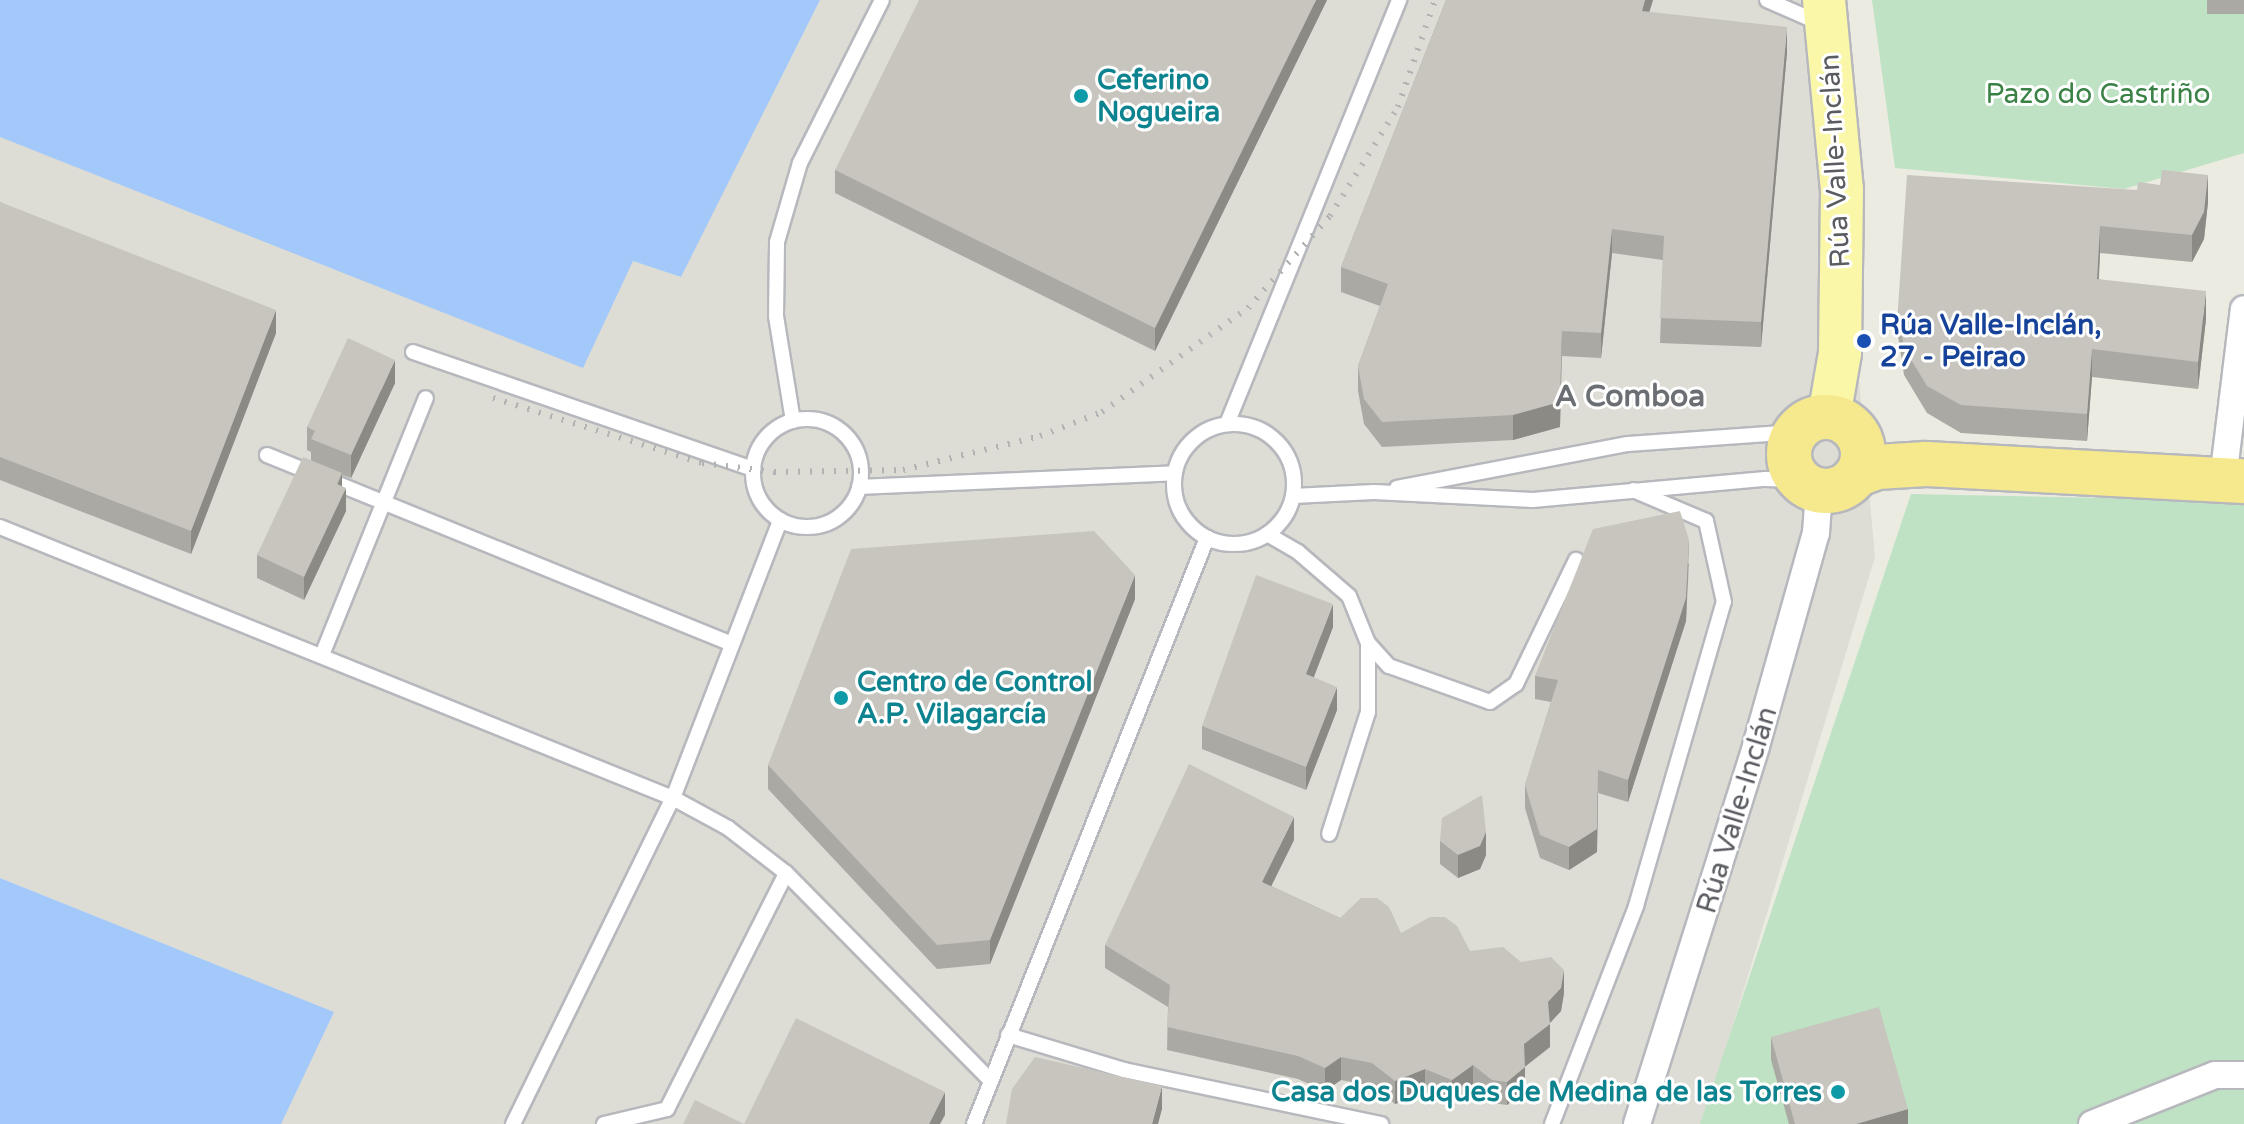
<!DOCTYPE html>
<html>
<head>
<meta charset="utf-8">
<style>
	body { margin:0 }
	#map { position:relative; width:2244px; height:1124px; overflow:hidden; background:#ecebe1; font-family:"Varela Round",sans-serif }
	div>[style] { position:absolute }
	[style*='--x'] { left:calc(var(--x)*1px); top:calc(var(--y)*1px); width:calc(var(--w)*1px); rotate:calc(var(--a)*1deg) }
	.industrial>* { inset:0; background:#dddcd5 }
	.green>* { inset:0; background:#bee2c3 }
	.water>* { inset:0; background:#a3c9fa }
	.roads { filter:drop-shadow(2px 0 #b7b8bd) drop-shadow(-2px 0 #b7b8bd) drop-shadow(0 2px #b7b8bd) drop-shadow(0 -2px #b7b8bd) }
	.lane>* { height:14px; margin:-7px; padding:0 7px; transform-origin:7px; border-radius:7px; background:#fff }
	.lane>.ring { margin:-7px; padding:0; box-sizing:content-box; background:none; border:14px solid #fff; border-radius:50% }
	.street>* { height:26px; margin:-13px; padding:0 13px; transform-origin:13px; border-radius:13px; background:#fff }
	.primary>* { height:42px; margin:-21px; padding:0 21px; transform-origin:21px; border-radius:21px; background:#faf7a8 }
	.highway>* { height:44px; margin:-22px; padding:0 22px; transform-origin:22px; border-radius:22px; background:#f6e98d }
	.highway>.ring { margin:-22px; padding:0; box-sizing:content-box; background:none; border:44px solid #f6e98d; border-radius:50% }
	.rail>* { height:6px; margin-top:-3px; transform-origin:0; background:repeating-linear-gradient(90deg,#b2b3b3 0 2px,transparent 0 12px) }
	.wall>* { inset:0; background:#aba9a3 }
	.shaded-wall>* { inset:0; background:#8b8a85 }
	.building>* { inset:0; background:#c7c5be }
	.dots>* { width:22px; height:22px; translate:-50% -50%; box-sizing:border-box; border:4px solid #fff; border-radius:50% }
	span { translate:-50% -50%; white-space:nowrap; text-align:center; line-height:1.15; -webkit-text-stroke:6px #fff; paint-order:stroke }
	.culture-label { font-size:28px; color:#0d838f; font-weight:700 }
	.left { translate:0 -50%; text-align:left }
	.right { translate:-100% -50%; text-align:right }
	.park-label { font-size:28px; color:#398145 }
	.street-label { font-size:28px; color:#5a5c61 }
	.transit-label { font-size:28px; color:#164399; font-weight:700 }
	.neighbourhood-label { font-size:30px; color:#6b6e73; font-weight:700 }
</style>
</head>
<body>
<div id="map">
	<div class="industrial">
		<i style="clip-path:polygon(820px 0,1817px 0,1839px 162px,1875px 557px,1703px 1124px,279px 1124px,333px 1012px,0 878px,0 134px,633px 260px,680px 277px)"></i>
	</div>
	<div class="green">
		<i style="clip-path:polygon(1872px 0,2244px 0,2244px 153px,2124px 189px,1895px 168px)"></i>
		<i style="clip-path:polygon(1911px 494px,2244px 501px,2244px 1124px,1700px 1124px)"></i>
	</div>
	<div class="water">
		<i style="clip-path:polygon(0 0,820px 0,681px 277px,633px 261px,583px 368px,0 137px)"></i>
		<i style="clip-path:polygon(0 878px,334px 1012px,281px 1124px,0 1124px)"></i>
	</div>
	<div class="roads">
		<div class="lane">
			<i style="--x:1767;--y:0;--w:60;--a:23.6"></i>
			<i style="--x:413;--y:352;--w:360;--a:19"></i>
			<i class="ring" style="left:753px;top:419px;width:94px;height:94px"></i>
			<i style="--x:793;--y:421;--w:106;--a:-99.2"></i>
			<i style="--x:776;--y:316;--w:74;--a:-89.2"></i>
			<i style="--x:777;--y:242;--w:82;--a:-73.8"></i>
			<i style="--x:800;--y:163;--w:182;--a:-63.3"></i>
			<i class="ring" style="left:1174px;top:424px;width:106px;height:106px"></i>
			<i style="--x:1227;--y:424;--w:458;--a:-67.9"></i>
			<i style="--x:267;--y:455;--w:502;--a:22.12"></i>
			<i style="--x:859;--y:487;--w:315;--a:-2.5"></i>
			<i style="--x:1397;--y:488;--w:235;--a:-10.8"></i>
			<i style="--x:1628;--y:444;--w:168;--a:-4.1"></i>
			<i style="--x:1293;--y:496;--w:81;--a:-2.8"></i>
			<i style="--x:1374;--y:492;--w:159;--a:2.9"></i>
			<i style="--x:1533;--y:500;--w:233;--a:-5.2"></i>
			<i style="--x:1765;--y:479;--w:34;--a:2"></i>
			<i style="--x:0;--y:527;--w:726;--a:21.93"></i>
			<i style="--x:673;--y:798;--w:63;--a:28.6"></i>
			<i style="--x:728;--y:828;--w:73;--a:37.8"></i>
			<i style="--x:786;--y:873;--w:288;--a:45.4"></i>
			<i style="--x:1267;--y:534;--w:36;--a:30"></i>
			<i style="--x:1298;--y:552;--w:67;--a:40.8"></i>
			<i style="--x:1349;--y:596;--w:51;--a:68"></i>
			<i style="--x:1368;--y:643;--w:69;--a:90"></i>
			<i style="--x:1368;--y:712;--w:128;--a:107.7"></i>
			<i style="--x:1368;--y:643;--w:31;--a:48"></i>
			<i style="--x:1389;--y:666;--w:107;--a:19.6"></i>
			<i style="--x:1490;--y:702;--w:32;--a:-35"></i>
			<i style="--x:1516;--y:684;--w:138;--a:-64.2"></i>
			<i style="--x:322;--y:655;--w:277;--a:-68"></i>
			<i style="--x:1008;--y:1035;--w:121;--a:16.8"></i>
			<i style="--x:1124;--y:1070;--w:263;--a:11.9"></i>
			<i style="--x:513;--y:1124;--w:363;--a:-63.9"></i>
			<i style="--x:673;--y:798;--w:298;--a:-68.9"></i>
			<i style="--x:604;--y:1124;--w:65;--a:-13.4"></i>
			<i style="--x:667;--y:1109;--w:264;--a:-63.2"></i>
			<i style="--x:974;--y:1124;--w:631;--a:-68.32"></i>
			<i style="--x:1552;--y:1124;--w:234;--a:-68.9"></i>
			<i style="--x:1636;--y:906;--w:316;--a:-73.9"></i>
			<i style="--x:1724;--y:602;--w:83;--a:-102.5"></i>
			<i style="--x:1706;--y:521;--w:79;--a:-157"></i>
		</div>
		<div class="street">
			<i style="--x:2223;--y:479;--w:171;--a:-83"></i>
			<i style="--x:1637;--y:1124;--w:396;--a:-72.5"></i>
			<i style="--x:1756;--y:746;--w:221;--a:-74.3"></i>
			<i style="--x:1816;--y:533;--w:42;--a:-85.9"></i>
			<i style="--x:2092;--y:1124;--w:132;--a:-21.7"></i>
			<i style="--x:2215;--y:1075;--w:29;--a:0"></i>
		</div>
		<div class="primary">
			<i style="--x:1824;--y:0;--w:190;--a:84.6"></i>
			<i style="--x:1842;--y:189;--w:164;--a:90.7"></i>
			<i style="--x:1840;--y:353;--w:65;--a:99.8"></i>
		</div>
		<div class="highway">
			<i class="ring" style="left:1789px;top:417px;width:30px;height:30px"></i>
			<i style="--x:1858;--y:474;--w:20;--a:-20"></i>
			<i style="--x:1877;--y:467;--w:49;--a:-3.5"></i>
			<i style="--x:1926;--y:464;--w:318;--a:3.1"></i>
		</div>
	</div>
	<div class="rail">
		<i style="--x:493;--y:398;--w:219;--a:17.3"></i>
		<i style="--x:702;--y:463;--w:73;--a:7.1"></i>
		<i style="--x:774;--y:472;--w:129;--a:-0.9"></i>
		<i style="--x:903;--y:470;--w:141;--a:-13.9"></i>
		<i style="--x:1040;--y:436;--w:66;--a:-21.2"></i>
		<i style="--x:1102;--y:412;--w:179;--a:-35.5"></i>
		<i style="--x:1248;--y:308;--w:123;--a:-48.3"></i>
		<i style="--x:1330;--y:216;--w:128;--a:-58"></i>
		<i style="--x:1398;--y:107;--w:113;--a:-70.9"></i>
	</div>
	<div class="wall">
		<i style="clip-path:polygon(1327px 0,1155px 351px,835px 193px,835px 170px)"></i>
		<i style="clip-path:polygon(1446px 0,1653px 0,1649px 12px,1787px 52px,1761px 347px,1660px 343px,1663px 260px,1612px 253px,1601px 358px,1562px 356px,1560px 427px,1513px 440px,1382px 447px,1364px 424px,1358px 391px,1358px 366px,1380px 306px,1341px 292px,1341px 267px)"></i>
		<i style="clip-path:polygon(2207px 0,2244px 0,2244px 14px,2207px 14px)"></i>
		<i style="clip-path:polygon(2160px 185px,2208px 202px,2204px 239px,2192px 262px,2100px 253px,2099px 279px,2206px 319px,2198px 389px,2092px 377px,2087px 441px,1961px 433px,1927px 413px,1904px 375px,1898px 336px,1898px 308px,2137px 190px)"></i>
		<i style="clip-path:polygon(0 202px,276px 333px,191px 554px,0 480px)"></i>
		<i style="clip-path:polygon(395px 383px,351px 478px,342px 475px,342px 487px,346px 511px,304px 600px,257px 578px,257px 555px,311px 461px,311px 452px,307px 450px,307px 427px)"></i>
		<i style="clip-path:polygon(1689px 563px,1686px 621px,1628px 802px,1598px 793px,1597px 852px,1569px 870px,1540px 858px,1525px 808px,1525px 785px,1551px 702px,1535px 699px,1535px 676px)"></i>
		<i style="clip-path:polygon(1135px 599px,990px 964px,937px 969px,768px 789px,768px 765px)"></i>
		<i style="clip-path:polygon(1333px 627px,1314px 677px,1337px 710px,1306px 790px,1202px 749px,1202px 726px)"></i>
		<i style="clip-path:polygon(1294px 840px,1271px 886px,1340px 918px,1470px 951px,1521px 962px,1564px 993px,1561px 1011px,1550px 1023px,1550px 1047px,1525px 1067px,1525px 1090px,1507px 1105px,1492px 1103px,1473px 1088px,1452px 1103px,1425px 1092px,1395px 1104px,1372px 1086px,1341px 1080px,1325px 1091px,1298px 1079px,1167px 1050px,1168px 1007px,1105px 968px,1105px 945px)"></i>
		<i style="clip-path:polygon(1440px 841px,1486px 855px,1480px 869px,1458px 878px,1440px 864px)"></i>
		<i style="clip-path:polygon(1771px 1037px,1908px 1124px,1789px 1124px,1771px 1060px)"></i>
	</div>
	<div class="shaded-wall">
		<i style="clip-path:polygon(1316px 0,1327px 0,1155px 351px,1155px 328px)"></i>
		<i style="clip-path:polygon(1645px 0,1653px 0,1642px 36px,1642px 11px)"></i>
		<i style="clip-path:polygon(1787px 27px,1787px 52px,1761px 347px,1761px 322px)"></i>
		<i style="clip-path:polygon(2208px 175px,2208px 202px,2204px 239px,2192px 262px,2192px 235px)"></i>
		<i style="clip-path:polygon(2100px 226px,2100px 253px,2097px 306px,2097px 279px)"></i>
		<i style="clip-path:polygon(1612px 229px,1612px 253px,1601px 358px,1601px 333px)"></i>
		<i style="clip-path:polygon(2206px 291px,2206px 319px,2198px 389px,2198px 362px)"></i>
		<i style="clip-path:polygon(276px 310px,276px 333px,191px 554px,191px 531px)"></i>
		<i style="clip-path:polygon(1562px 331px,1560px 427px,1513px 440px,1513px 415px)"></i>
		<i style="clip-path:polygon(2092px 349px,2092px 377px,2087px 441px,2087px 414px)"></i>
		<i style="clip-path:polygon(395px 360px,395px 383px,351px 478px,351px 455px)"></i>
		<i style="clip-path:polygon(342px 473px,342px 495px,346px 488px,346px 511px,304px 600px,304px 577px)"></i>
		<i style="clip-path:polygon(1689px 540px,1686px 621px,1628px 802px,1628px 780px)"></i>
		<i style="clip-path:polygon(1135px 575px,1135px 599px,990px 964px,990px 940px)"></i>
		<i style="clip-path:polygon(1333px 604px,1333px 627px,1306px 697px,1306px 674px)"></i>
		<i style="clip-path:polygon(1337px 687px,1337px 710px,1306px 790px,1306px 767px)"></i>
		<i style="clip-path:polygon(1598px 793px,1597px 852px,1569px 870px,1569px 847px)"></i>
		<i style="clip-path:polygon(1294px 817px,1294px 840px,1262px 905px,1262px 882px)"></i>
		<i style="clip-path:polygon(1486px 832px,1486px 855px,1480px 869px,1458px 878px,1458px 855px)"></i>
		<i style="clip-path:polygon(1564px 970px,1564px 993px,1561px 1011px,1548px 1025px,1548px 1002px)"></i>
		<i style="clip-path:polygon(1550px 1024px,1550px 1047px,1524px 1067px,1524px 1044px)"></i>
		<i style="clip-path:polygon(1341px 1057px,1341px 1080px,1325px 1091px,1325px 1068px)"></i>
		<i style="clip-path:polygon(1473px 1065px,1473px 1088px,1452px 1103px,1452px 1080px)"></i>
		<i style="clip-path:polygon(1525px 1067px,1525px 1090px,1507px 1105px,1507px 1082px)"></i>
		<i style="clip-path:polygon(1425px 1069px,1425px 1092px,1395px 1104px,1395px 1081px)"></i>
		<i style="clip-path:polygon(1162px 1086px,1162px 1109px,1158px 1124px,1152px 1124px)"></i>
		<i style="clip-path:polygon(945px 1092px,945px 1115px,940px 1124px,929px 1124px)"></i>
		<i style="clip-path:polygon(1908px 1109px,1908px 1124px,1856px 1124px)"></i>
	</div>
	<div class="building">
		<i style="clip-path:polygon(919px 0,1316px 0,1155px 328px,835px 170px)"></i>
		<i style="clip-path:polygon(1446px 0,1645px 0,1642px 11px,1787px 27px,1761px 322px,1660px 318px,1664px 236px,1612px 229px,1601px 333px,1562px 331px,1560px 402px,1513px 415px,1382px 422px,1364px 399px,1358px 366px,1388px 284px,1341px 267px)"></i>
		<i style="clip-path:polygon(2162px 170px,2208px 175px,2204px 212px,2192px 235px,2100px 226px,2097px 279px,2206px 291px,2198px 362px,2092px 349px,2087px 414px,1961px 405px,1927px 386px,1904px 348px,1898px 308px,1907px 175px,2137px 190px,2138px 182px,2160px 185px)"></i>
		<i style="clip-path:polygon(0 202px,276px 310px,191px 531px,0 457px)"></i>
		<i style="clip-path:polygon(348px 338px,395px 360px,351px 455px,311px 439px,315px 431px,307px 427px)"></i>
		<i style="clip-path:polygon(303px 457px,342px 473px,337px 484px,346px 488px,304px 577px,257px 555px)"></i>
		<i style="clip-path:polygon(1680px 511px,1689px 540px,1686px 598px,1628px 780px,1598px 770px,1597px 829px,1569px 847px,1540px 835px,1525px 785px,1558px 680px,1535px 676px,1593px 529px)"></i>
		<i style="clip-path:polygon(1094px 531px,1135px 575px,990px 940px,937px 945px,768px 765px,851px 549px)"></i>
		<i style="clip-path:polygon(1256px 575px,1333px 604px,1306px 674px,1337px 687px,1306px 767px,1202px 726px)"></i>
		<i style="clip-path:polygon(1189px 764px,1294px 817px,1262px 882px,1340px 918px,1361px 898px,1377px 898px,1389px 907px,1401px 933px,1430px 917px,1445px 917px,1457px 926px,1470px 951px,1503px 947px,1521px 962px,1551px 957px,1564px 970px,1561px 988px,1548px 1002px,1550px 1024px,1524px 1044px,1525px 1067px,1507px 1082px,1492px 1080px,1473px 1065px,1452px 1080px,1425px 1069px,1395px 1081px,1372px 1063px,1341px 1057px,1325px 1068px,1298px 1056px,1167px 1027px,1170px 985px,1105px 945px)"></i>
		<i style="clip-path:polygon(1482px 795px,1486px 832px,1480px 846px,1458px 855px,1440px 841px,1442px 818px)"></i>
		<i style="clip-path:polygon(1879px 1007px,1908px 1109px,1856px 1124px,1795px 1124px,1771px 1037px)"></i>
		<i style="clip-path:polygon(796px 1018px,945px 1092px,929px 1124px,683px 1124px,695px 1100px,744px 1124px)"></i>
		<i style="clip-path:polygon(1035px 1057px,1162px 1086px,1152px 1124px,1006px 1124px,1012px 1089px)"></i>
	</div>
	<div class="dots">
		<i style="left:1081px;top:96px;background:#0f9aa8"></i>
		<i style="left:1864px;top:341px;background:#1a4fb4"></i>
		<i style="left:841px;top:698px;background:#0f9aa8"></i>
		<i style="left:1838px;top:1092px;background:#0f9aa8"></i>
	</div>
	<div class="culture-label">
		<span class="left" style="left:1097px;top:96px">Ceferino<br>Nogueira</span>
		<span class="left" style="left:857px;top:698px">Centro de Control<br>A.P. Vilagarcía</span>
		<span class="right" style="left:1822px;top:1092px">Casa dos Duques de Medina de las Torres</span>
	</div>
	<div class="park-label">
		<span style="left:2098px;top:94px">Pazo do Castriño</span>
	</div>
	<div class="street-label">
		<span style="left:1835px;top:161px;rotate:-93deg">Rúa Valle-Inclán</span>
		<span style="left:1737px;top:810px;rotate:-73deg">Rúa Valle-Inclán</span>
	</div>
	<div class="transit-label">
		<span class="left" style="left:1880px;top:341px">Rúa Valle-Inclán,<br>27 - Peirao</span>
	</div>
	<div class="neighbourhood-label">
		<span style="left:1630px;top:397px">A Comboa</span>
	</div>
</div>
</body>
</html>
